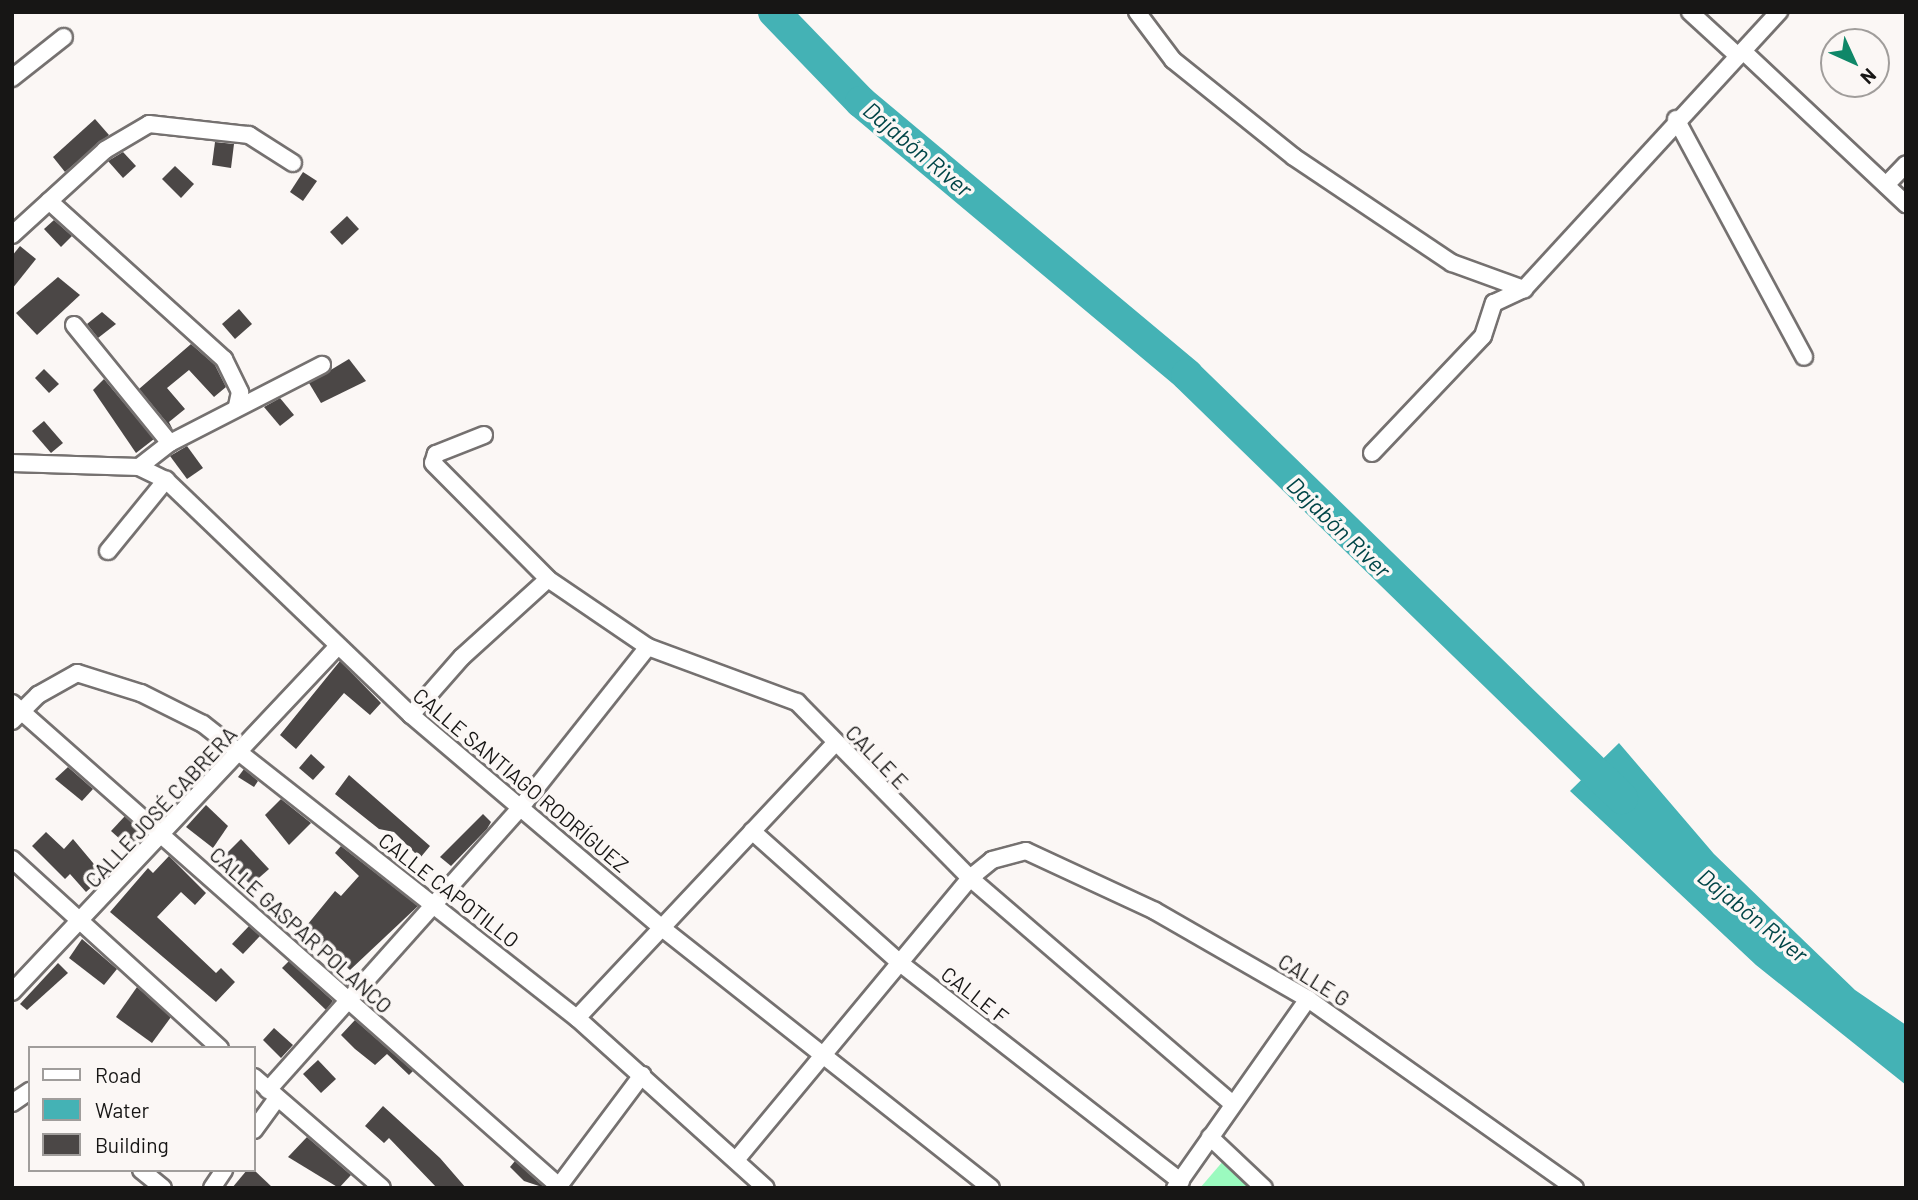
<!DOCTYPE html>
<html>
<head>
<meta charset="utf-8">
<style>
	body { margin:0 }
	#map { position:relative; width:1918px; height:1200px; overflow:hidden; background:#fbf7f5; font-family:Barlow,sans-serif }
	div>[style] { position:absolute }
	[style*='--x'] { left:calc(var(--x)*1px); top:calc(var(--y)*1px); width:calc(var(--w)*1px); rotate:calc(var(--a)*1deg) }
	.green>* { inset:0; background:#9bfabf }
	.water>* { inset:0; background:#44b2b5 }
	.river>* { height:32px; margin:-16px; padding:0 16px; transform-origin:16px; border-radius:16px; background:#44b2b5 }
	.building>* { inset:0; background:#4b4746 }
	.roads { filter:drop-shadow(2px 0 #757170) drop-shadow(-2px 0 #757170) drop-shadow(0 2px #757170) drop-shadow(0 -2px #757170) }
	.minor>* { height:16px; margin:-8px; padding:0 8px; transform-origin:8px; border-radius:8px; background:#fff }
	span { translate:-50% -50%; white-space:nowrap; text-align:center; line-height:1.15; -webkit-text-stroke:7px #fbf7f5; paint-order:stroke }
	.street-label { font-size:21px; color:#171615 }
	.water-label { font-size:23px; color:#004547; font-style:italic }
	.frame { position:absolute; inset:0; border:14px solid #171615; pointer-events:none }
	.legend { position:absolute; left:28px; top:1046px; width:228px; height:126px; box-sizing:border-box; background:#fbf7f5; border:2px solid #a09d9b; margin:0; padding:9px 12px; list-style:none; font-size:21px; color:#171615 }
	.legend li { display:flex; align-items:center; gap:14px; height:35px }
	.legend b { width:35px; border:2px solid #a09d9b }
	.north { position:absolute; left:1820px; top:28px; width:70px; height:70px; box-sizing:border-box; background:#fbf7f5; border:2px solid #a09d9b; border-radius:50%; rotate:135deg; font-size:19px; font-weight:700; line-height:28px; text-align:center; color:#171615 }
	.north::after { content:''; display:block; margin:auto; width:24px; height:32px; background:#0f8768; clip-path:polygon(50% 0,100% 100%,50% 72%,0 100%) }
</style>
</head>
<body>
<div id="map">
	<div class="green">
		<i style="clip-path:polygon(1230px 1153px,1264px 1188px,1200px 1188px)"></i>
	</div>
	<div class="water">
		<i style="clip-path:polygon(1619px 743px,1714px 854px,1855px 990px,1906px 1025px,1906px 1085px,1756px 965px,1570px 791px)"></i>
	</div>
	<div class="river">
		<i style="--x:774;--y:12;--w:125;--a:46"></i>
		<i style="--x:861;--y:102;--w:425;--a:39.9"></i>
		<i style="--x:1187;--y:375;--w:607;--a:44.2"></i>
	</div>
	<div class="building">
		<i style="clip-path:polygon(95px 119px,109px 135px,65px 172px,53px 157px)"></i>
		<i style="clip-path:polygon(215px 142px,234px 144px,231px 168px,212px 165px)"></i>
		<i style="clip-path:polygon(123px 152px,136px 166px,123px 178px,108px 161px)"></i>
		<i style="clip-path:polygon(175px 166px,194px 184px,181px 198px,162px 179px)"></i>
		<i style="clip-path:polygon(303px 172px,317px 181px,303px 201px,290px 192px)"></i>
		<i style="clip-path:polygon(347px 216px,359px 229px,342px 245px,330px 232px)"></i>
		<i style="clip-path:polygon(54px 220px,72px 236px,61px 247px,44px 229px)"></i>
		<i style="clip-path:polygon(20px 246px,36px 259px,12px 289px,12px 256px)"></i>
		<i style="clip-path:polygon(58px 277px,80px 295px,37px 335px,16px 313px)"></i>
		<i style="clip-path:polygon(239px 309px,252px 324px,235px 339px,222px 324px)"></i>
		<i style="clip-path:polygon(102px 312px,116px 324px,98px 338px,87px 324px)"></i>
		<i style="clip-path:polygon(191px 344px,215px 365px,226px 387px,214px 397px,189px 370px,167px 388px,185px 409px,169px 422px,173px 430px,139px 389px)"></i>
		<i style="clip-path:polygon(349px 359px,366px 381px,321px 403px,309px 383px)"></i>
		<i style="clip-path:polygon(44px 369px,59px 384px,49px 393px,35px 378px)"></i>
		<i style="clip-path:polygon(104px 379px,154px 439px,136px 453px,93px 390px)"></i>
		<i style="clip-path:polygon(280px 398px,294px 415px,280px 426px,264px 407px)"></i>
		<i style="clip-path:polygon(44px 421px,63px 443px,51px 453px,32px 431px)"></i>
		<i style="clip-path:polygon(187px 446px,203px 468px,187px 479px,170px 456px)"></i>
		<i style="clip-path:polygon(340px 661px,381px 703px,370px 715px,344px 693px,296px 749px,280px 735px)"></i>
		<i style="clip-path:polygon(311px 754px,325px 767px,313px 780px,299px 768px)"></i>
		<i style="clip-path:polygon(68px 767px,93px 789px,82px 801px,55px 779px)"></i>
		<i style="clip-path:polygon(244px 769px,258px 781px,254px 787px,238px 777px)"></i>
		<i style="clip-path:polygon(349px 775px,430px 846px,420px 858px,394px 832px,379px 829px,335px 794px)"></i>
		<i style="clip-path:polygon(281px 799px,311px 823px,289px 845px,265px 815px)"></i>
		<i style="clip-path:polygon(206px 805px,228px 826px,213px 848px,186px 827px)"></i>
		<i style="clip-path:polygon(483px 814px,491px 822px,487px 829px,451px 866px,440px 857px)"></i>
		<i style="clip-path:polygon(125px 816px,145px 834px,131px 849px,111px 831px)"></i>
		<i style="clip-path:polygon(46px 832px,64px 849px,73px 839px,104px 876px,86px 892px,70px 874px,65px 879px,32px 846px)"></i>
		<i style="clip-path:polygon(241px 839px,269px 869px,251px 885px,222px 858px)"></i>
		<i style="clip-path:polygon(341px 846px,418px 906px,350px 970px,303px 930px,335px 891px,341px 896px,359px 876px,335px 853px)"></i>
		<i style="clip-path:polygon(169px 856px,206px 893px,195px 905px,181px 892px,157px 917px,216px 973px,221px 968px,235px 982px,216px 1002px,110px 912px,148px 868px,153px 873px)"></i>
		<i style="clip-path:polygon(249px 926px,260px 936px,243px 954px,232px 944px)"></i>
		<i style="clip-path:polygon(82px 939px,117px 969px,104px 985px,69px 958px)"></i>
		<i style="clip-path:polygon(289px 961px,333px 1001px,326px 1010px,282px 968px)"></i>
		<i style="clip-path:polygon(58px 963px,68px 973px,27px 1010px,20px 1004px)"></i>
		<i style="clip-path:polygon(137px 987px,171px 1017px,152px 1043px,116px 1017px)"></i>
		<i style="clip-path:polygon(355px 1020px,413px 1071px,409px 1075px,387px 1054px,375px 1065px,355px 1049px,341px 1035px)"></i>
		<i style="clip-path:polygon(274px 1028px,293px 1045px,281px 1058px,263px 1040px)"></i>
		<i style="clip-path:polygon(318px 1060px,336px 1079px,321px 1093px,303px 1074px)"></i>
		<i style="clip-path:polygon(383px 1106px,440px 1158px,466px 1188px,437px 1188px,389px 1138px,384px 1143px,365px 1126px)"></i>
		<i style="clip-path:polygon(307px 1137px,351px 1175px,339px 1188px,288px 1157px)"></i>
		<i style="clip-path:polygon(515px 1161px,545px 1188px,524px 1181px,510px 1167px)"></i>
		<i style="clip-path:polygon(247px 1170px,254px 1170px,273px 1188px,232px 1188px)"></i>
	</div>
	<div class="roads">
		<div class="minor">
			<i style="--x:1137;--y:12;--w:60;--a:53.1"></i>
			<i style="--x:1173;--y:60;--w:155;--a:38.7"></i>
			<i style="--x:1294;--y:157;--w:190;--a:33.9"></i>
			<i style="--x:1452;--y:263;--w:77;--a:19.9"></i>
			<i style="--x:1690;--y:12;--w:65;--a:42.5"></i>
			<i style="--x:1743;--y:51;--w:224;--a:43.2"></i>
			<i style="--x:12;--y:78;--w:66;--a:-38.3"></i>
			<i style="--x:1676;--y:119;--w:270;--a:61.7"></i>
			<i style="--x:1886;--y:185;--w:29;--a:-46"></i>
			<i style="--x:49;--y:201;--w:236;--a:42.1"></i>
			<i style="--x:224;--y:359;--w:37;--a:64"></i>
			<i style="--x:240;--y:392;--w:14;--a:102"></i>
			<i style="--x:12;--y:235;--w:126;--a:-42.4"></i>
			<i style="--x:105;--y:150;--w:51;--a:-30.6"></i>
			<i style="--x:149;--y:124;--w:101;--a:6.3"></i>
			<i style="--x:249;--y:135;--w:52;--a:32.5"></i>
			<i style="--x:74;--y:325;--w:152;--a:50.9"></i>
			<i style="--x:484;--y:435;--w:52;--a:158.4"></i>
			<i style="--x:436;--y:454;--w:9;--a:108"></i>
			<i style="--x:433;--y:463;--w:163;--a:45.2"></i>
			<i style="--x:548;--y:579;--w:121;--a:34.2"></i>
			<i style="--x:648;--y:647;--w:159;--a:20.3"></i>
			<i style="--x:797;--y:702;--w:247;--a:45.5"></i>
			<i style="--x:970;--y:878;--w:345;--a:40.7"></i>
			<i style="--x:1372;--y:453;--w:161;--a:-46.5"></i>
			<i style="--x:1483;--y:336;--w:35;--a:-72"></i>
			<i style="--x:1494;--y:303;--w:33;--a:-25"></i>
			<i style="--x:1524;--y:289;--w:377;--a:-47.4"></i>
			<i style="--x:12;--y:463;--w:127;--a:1.8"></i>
			<i style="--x:139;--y:467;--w:30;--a:26"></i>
			<i style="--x:166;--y:480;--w:339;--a:43.8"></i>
			<i style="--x:411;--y:715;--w:329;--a:40.3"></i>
			<i style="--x:662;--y:928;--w:419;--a:38.3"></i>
			<i style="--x:139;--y:467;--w:39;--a:-38"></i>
			<i style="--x:170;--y:443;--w:171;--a:-27.2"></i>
			<i style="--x:108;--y:551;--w:92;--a:-50.8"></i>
			<i style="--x:12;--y:703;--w:733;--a:41.46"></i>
			<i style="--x:411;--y:715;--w:77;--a:-48.7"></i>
			<i style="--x:462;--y:657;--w:116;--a:-42.2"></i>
			<i style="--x:12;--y:721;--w:37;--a:-45"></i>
			<i style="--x:38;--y:695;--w:45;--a:-29.4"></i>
			<i style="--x:77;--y:673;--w:67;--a:17.4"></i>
			<i style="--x:141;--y:693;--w:69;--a:26.6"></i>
			<i style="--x:203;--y:724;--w:476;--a:38.2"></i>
			<i style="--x:577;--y:1018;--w:254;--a:42"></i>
			<i style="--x:752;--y:831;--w:198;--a:41.7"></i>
			<i style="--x:900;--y:963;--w:356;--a:37.9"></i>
			<i style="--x:12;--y:859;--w:281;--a:42.3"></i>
			<i style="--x:12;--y:992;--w:474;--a:-46.7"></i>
			<i style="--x:577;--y:1018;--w:374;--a:-46.8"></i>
			<i style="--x:254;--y:1077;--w:169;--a:40.9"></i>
			<i style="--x:268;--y:1090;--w:380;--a:-48.2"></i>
			<i style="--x:521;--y:807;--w:204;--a:-51.6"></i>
			<i style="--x:12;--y:1103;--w:22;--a:-34"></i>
			<i style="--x:254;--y:1130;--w:39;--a:-54"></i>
			<i style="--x:1210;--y:1137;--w:74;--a:43.4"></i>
			<i style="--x:736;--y:1160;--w:366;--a:-50.3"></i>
			<i style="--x:970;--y:878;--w:28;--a:-39"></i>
			<i style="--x:992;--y:860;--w:35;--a:-15"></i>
			<i style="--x:1026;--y:851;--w:142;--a:24.9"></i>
			<i style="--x:1155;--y:911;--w:177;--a:29.9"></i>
			<i style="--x:1308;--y:999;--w:327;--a:35.3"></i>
			<i style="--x:141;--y:1170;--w:28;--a:39"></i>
			<i style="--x:559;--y:1186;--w:139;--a:-53.2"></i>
			<i style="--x:212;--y:1188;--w:22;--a:-56"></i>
			<i style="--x:1175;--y:1188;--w:231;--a:-54.9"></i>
		</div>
	</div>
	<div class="street-label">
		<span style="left:877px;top:757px;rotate:46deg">CALLE E</span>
		<span style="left:521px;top:780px;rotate:40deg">CALLE SANTIAGO RODRÍGUEZ</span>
		<span style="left:161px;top:807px;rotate:-47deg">CALLE JOSÉ CABRERA</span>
		<span style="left:449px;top:890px;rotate:38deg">CALLE CAPOTILLO</span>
		<span style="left:301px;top:930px;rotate:42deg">CALLE GASPAR POLANCO</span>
		<span style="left:1314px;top:980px;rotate:32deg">CALLE G</span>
		<span style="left:975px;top:995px;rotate:38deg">CALLE F</span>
	</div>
	<div class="water-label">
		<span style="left:918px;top:149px;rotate:40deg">Dajabón River</span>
		<span style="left:1339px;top:527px;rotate:44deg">Dajabón River</span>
		<span style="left:1753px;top:915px;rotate:39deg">Dajabón River</span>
	</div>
	<div class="frame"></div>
	<ul class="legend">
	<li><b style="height:9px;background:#fff"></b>Road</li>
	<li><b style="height:19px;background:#44b2b5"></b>Water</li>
	<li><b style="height:19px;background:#4b4746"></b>Building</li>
	</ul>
	<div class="north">N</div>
</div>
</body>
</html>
